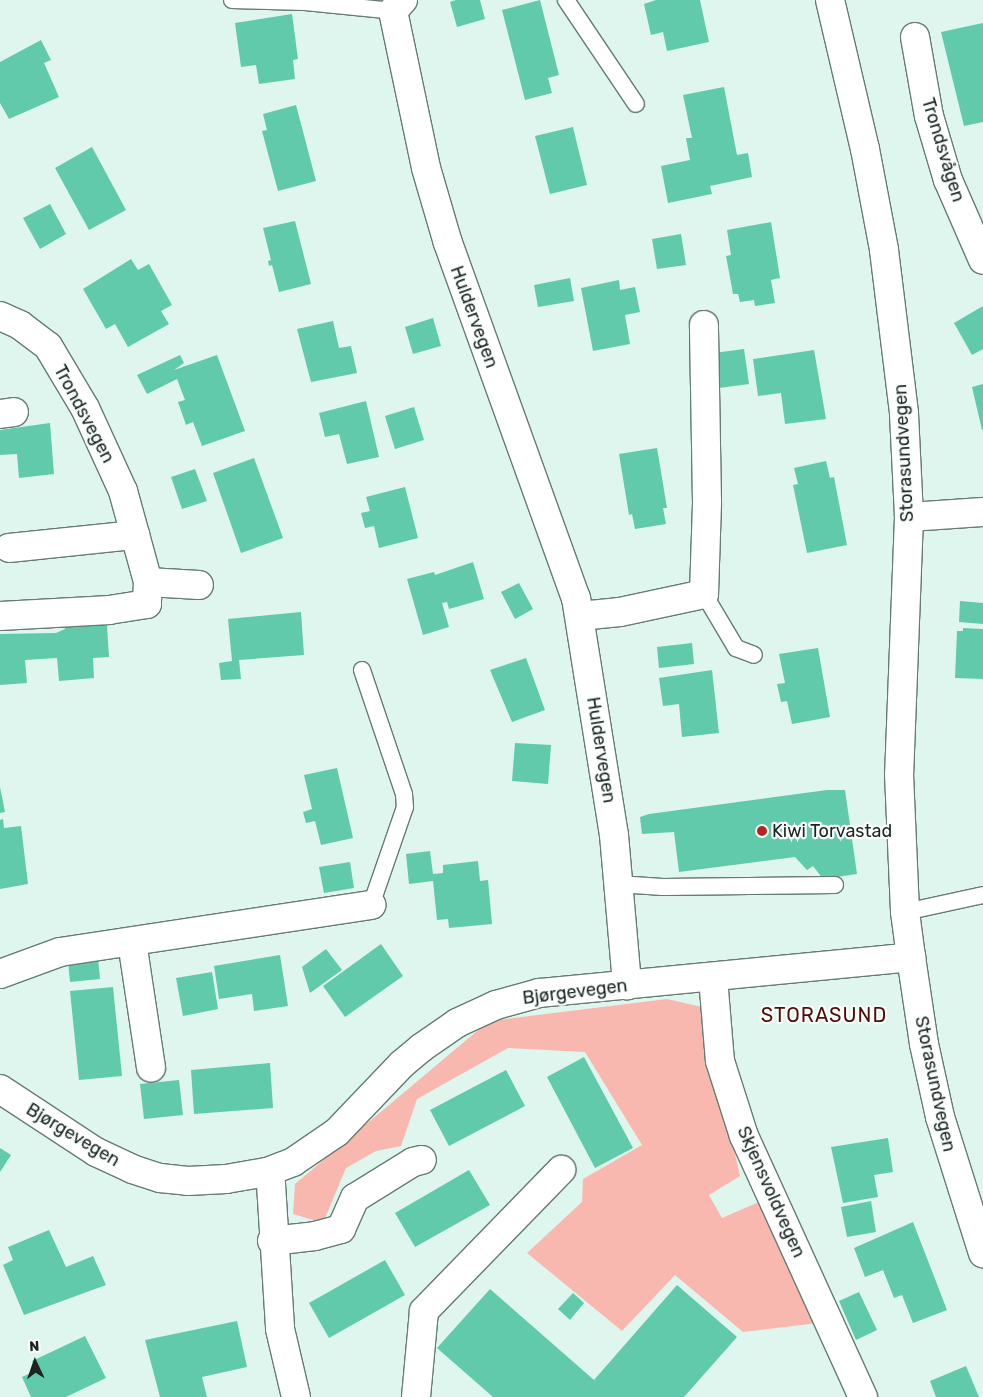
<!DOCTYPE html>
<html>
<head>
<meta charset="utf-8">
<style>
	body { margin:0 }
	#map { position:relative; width:983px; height:1397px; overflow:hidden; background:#def6ed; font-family:Rubik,sans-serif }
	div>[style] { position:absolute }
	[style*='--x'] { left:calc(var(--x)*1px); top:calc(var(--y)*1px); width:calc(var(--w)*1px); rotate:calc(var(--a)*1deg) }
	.green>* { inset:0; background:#f8b8af }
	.building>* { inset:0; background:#61caab }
	.roads { filter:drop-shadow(1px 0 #667b73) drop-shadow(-1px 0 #667b73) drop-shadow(0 1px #667b73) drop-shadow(0 -1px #667b73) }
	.lane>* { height:16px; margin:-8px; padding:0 8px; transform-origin:8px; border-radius:8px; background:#fff }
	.street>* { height:28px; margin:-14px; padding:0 14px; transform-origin:14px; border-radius:14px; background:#fff }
	.secondary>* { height:28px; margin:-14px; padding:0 14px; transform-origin:14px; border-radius:14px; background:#fff }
	.dots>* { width:14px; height:14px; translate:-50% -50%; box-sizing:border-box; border:2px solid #f9fefc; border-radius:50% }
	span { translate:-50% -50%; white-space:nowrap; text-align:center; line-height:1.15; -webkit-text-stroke:4.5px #f9fefc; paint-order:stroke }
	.street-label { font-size:18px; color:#1b2420 }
	.poi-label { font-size:18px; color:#1b2420 }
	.left { translate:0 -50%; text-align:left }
	.quarter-label { font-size:20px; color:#510d0a; letter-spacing:1px }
	.north { position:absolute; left:10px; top:1337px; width:50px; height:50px; -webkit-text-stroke:4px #f9fefc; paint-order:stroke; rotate:357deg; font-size:14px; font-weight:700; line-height:20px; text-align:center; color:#1b2420 }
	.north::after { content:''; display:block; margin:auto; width:18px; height:22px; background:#1b2420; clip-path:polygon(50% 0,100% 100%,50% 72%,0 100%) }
</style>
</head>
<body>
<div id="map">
	<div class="green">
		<i style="clip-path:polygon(667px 999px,702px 1007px,740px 1176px,709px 1195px,722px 1218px,759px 1202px,818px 1323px,743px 1332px,675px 1275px,622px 1331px,527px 1253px,582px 1202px,583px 1179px,642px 1145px,585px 1052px,508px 1048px,417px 1099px,401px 1146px,376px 1151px,346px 1168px,323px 1223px,293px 1214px,295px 1184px,489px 1021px)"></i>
	</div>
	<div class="building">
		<i style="clip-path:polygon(456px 0,480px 0,485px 19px,457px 27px,450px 2px)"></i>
		<i style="clip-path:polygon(540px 0,559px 75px,548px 78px,552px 93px,525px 100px,502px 10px)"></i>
		<i style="clip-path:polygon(656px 0,700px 0,709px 42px,667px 51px,663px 32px,651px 35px,644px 4px)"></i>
		<i style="clip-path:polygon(292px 14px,298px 59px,293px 60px,295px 79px,259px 84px,256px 65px,241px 67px,235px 23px)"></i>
		<i style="clip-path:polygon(983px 23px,983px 122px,964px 126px,941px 32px)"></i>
		<i style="clip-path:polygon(41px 40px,51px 60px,44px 63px,59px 97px,9px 119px,0 103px,0 62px)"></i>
		<i style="clip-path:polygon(724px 87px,737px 155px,748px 153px,752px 177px,710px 186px,712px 194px,668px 203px,661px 166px,690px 160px,686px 138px,692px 138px,683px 95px)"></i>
		<i style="clip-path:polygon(296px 105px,316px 181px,278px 191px,262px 131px,267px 130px,263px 114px)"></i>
		<i style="clip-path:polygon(573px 127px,587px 185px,550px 194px,535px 136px)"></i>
		<i style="clip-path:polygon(92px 147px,126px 210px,89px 230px,55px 168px)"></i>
		<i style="clip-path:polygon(50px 204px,66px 234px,40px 249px,23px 218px)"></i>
		<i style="clip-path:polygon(295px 221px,311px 284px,279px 292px,272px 265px,269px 266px,268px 261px,271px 260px,263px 228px)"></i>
		<i style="clip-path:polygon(771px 222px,780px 278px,771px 280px,775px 303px,755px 306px,754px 300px,740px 302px,738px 294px,733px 294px,726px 256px,731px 255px,727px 230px)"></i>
		<i style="clip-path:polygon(681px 234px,686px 265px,657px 269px,652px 239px)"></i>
		<i style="clip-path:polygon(131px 259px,138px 270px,149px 264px,172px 305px,161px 311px,169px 324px,128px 347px,115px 324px,106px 329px,83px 289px)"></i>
		<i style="clip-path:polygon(570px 278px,574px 301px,538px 307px,534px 285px)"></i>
		<i style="clip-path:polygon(619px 280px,620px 290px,635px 287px,640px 312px,625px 315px,630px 344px,593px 351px,581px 288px)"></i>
		<i style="clip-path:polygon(983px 306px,983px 349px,972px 355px,954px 323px)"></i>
		<i style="clip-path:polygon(433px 318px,441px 346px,413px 354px,405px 327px)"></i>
		<i style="clip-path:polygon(333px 321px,339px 348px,351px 346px,357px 373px,311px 382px,297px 329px)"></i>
		<i style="clip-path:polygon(744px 349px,749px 384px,719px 388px,714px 353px)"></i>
		<i style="clip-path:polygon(814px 350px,826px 419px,785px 424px,781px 393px,758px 396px,753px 359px)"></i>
		<i style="clip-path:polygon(180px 355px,184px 363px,174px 370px,217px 355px,245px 431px,202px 446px,193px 422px,186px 425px,178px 402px,185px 400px,177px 379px,147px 394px,137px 375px)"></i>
		<i style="clip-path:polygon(983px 384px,983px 429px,982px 430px,972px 387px)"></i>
		<i style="clip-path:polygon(366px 401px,379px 457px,347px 464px,339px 434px,325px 437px,319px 413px)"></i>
		<i style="clip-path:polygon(414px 407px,424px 440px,395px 449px,385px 416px)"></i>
		<i style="clip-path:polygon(50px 423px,54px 474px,19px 478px,17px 454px,0 455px,0 430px)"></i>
		<i style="clip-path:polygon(657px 448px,667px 508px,663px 508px,666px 524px,635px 529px,632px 514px,629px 515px,619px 454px)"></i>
		<i style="clip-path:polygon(254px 458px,283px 538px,241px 553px,213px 473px)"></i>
		<i style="clip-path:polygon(826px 461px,830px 478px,834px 477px,847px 545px,807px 553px,793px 485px,798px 484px,794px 468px)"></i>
		<i style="clip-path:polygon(195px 469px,207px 501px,182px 509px,171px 477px)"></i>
		<i style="clip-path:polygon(405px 487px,418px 538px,379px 548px,374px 526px,365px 528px,361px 513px,370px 511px,366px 497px)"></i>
		<i style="clip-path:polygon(473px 562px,484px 599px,449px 609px,447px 602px,442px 603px,449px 627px,423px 635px,407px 579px,434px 572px,435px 575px)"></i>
		<i style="clip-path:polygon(519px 583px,533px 609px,515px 619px,501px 592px)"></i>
		<i style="clip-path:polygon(960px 601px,983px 603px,983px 624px,959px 622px)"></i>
		<i style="clip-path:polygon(301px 612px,304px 655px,239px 660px,241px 679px,221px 680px,219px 663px,232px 661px,228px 619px)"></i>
		<i style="clip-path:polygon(90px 622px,107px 626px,109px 657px,93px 658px,94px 678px,59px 681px,57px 658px,25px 660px,27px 683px,0 685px,0 634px,56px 633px,65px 629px,64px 623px)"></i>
		<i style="clip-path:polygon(963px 628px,983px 629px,983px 679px,955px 678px,957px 631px,963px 631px)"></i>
		<i style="clip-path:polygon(692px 643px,694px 664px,659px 668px,657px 647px)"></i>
		<i style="clip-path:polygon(818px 648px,830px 717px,792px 724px,787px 701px,781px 702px,777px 684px,785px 683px,779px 654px)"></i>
		<i style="clip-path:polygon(526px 658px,545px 710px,512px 722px,490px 670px)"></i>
		<i style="clip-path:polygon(712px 670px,719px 733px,682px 737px,679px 704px,663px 706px,659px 678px)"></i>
		<i style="clip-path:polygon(515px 743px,551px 745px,548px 784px,512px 781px)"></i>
		<i style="clip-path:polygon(337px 768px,353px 838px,321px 845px,315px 821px,306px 823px,303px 812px,312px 809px,304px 775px)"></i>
		<i style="clip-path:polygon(0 787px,5px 812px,0 813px)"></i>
		<i style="clip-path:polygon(827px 790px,845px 790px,857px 874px,823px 879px,813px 866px,807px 870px,795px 857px,679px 872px,674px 832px,642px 834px,640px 817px,649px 814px)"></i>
		<i style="clip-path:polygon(3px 819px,4px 828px,21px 826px,28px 884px,0 889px,0 820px)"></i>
		<i style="clip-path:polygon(430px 851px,433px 874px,443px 873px,443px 865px,478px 861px,480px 881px,488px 880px,492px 924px,449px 928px,448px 919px,437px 920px,433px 881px,409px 884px,406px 854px)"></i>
		<i style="clip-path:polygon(350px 862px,354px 888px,324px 893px,319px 867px)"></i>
		<i style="clip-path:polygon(381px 944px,403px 976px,345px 1017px,323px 986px)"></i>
		<i style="clip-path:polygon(326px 949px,342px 970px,310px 993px,302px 967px)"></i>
		<i style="clip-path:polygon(280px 955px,288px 1006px,254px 1011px,252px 994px,219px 999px,214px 966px)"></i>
		<i style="clip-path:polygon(98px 958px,100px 979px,70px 982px,68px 961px)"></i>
		<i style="clip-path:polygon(212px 972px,218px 1009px,183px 1016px,176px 978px)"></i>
		<i style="clip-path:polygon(113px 987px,122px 1076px,79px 1080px,70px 991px)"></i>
		<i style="clip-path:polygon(584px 1057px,633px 1148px,595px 1168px,547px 1077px)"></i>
		<i style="clip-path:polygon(270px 1063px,273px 1108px,194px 1114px,191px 1070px)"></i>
		<i style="clip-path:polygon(506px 1070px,525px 1106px,449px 1146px,430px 1110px)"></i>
		<i style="clip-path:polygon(179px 1080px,183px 1115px,144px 1119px,140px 1084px)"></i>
		<i style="clip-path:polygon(888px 1138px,893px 1172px,874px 1175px,878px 1197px,843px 1203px,831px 1147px)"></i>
		<i style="clip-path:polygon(0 1148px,11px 1155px,0 1172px)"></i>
		<i style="clip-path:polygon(469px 1170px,490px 1205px,415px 1247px,395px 1213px)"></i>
		<i style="clip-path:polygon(871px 1201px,876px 1232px,847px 1237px,841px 1207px)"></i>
		<i style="clip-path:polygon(913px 1222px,947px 1310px,913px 1323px,902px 1295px,894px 1298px,883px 1270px,865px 1277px,854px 1248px)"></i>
		<i style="clip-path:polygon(49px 1230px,66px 1267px,93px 1256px,106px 1285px,24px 1315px,3px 1265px,13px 1260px,8px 1247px)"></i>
		<i style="clip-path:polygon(385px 1260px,405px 1295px,329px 1338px,309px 1303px)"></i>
		<i style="clip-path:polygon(677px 1285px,737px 1337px,684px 1397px,493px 1397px,437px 1348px,490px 1289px,594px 1380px)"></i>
		<i style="clip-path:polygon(859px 1292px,877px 1330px,856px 1340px,839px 1301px)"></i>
		<i style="clip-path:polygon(573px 1293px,584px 1303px,570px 1320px,558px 1309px)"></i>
		<i style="clip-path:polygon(237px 1321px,247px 1367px,202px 1377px,207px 1397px,160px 1397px,145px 1340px)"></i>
		<i style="clip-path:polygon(85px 1336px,106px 1378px,66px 1397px,31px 1397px,22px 1377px,37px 1370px,32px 1361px)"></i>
		<i style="clip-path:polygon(966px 1366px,979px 1397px,936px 1397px,930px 1381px)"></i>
	</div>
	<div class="roads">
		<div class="lane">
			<i style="--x:232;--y:0;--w:73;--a:1.6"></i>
			<i style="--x:305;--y:2;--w:88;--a:5.8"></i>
			<i style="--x:566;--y:0;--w:125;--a:56.1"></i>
			<i style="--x:704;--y:594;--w:63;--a:59.3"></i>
			<i style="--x:736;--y:648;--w:19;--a:21"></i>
			<i style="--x:362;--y:670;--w:131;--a:71.3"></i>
			<i style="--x:404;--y:794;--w:13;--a:86"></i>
			<i style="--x:405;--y:807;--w:104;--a:109.1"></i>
			<i style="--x:618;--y:884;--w:45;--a:3.8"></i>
			<i style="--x:663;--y:887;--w:172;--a:-0.7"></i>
			<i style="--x:905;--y:912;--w:80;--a:-12.3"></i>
		</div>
		<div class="street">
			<i style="--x:403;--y:0;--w:15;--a:132"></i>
			<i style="--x:393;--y:11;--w:160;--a:78.1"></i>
			<i style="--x:426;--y:168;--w:78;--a:73.7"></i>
			<i style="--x:448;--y:243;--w:377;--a:70.2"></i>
			<i style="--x:576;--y:598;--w:240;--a:80.9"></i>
			<i style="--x:614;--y:835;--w:151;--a:85"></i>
			<i style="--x:915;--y:37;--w:80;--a:80"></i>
			<i style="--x:929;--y:116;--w:67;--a:73.5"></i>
			<i style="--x:948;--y:180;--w:87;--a:66.4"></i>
			<i style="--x:0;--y:316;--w:22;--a:24"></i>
			<i style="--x:20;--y:325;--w:35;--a:37"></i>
			<i style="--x:48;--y:346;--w:72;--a:59.2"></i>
			<i style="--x:85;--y:408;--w:91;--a:65.4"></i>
			<i style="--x:123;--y:491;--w:94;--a:74.6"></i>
			<i style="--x:148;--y:582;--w:22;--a:93"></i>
			<i style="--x:147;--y:604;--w:37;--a:171"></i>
			<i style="--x:110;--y:610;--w:110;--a:176.9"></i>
			<i style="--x:0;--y:414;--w:14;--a:-8"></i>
			<i style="--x:909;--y:517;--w:74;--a:-3.9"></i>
			<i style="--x:9;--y:548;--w:127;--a:-5.9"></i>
			<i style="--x:148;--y:582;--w:51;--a:3.4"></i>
			<i style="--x:580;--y:616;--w:40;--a:-5.7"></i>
			<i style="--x:620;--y:612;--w:86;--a:-12.1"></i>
			<i style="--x:704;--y:594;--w:92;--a:-88.1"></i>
			<i style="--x:707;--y:502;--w:177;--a:-91"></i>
			<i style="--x:132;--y:942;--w:127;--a:81.4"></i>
			<i style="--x:0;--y:974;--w:64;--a:-20.1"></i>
			<i style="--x:60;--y:952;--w:315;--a:-8.6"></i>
			<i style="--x:713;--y:978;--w:83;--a:85.2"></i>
			<i style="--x:720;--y:1061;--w:79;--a:72.3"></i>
			<i style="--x:744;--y:1136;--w:287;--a:65.5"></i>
			<i style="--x:267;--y:1172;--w:13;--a:72"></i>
			<i style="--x:271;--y:1184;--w:145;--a:86.4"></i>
			<i style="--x:280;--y:1329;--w:70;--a:76.8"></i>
			<i style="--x:272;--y:1241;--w:43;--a:-6.6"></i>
			<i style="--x:315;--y:1236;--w:27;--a:-15"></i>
			<i style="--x:341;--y:1229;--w:34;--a:-66"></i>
			<i style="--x:355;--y:1198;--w:68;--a:-31.8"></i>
			<i style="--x:413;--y:1162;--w:9;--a:-13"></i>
			<i style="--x:416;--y:1397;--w:86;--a:-84.7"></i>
			<i style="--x:424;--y:1311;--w:197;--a:-45.8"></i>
		</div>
		<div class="secondary">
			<i style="--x:830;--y:0;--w:153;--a:76.8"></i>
			<i style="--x:865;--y:149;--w:103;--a:79.3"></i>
			<i style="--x:884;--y:250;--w:165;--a:83"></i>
			<i style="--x:904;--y:414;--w:103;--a:87.2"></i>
			<i style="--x:909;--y:517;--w:257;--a:92.2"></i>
			<i style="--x:899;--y:774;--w:138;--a:87.5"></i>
			<i style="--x:905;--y:912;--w:45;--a:82.4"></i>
			<i style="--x:911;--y:957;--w:88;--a:81.5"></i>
			<i style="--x:924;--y:1044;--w:75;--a:77.6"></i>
			<i style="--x:940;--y:1117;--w:143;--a:72.5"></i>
			<i style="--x:0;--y:1089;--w:115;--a:33.3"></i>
			<i style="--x:96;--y:1152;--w:40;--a:25"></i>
			<i style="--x:132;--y:1169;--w:29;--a:18"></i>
			<i style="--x:160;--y:1178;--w:28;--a:6"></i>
			<i style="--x:188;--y:1181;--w:38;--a:-3"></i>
			<i style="--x:226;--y:1179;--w:42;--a:-9.7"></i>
			<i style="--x:267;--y:1172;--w:28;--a:-21"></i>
			<i style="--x:293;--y:1162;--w:53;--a:-34.3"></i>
			<i style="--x:337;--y:1132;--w:94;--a:-46.3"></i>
			<i style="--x:402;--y:1064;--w:25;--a:-40"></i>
			<i style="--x:421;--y:1048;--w:44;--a:-34.8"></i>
			<i style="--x:457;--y:1023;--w:43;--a:-24.8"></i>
			<i style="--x:496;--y:1005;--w:45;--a:-15.6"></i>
			<i style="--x:539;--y:993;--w:374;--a:-5.5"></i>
		</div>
	</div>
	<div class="dots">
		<i style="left:762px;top:831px;background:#b52621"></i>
	</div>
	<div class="street-label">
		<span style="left:943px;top:150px;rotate:73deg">Trondsvågen</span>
		<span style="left:474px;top:317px;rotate:70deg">Huldervegen</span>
		<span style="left:84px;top:414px;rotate:62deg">Trondsvegen</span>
		<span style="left:904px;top:453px;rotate:-93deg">Storasundvegen</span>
		<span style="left:601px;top:750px;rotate:81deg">Huldervegen</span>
		<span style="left:575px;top:992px;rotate:-7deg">Bjørgevegen</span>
		<span style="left:935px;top:1084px;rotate:78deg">Storasundvegen</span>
		<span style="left:73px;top:1135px;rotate:31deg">Bjørgevegen</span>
		<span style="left:771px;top:1192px;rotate:66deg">Skjensvoldvegen</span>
	</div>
	<div class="poi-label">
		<span class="left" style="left:772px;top:831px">Kiwi Torvastad</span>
	</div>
	<div class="quarter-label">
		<span style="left:824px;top:1015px">STORASUND</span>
	</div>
	<div class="north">N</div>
</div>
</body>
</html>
